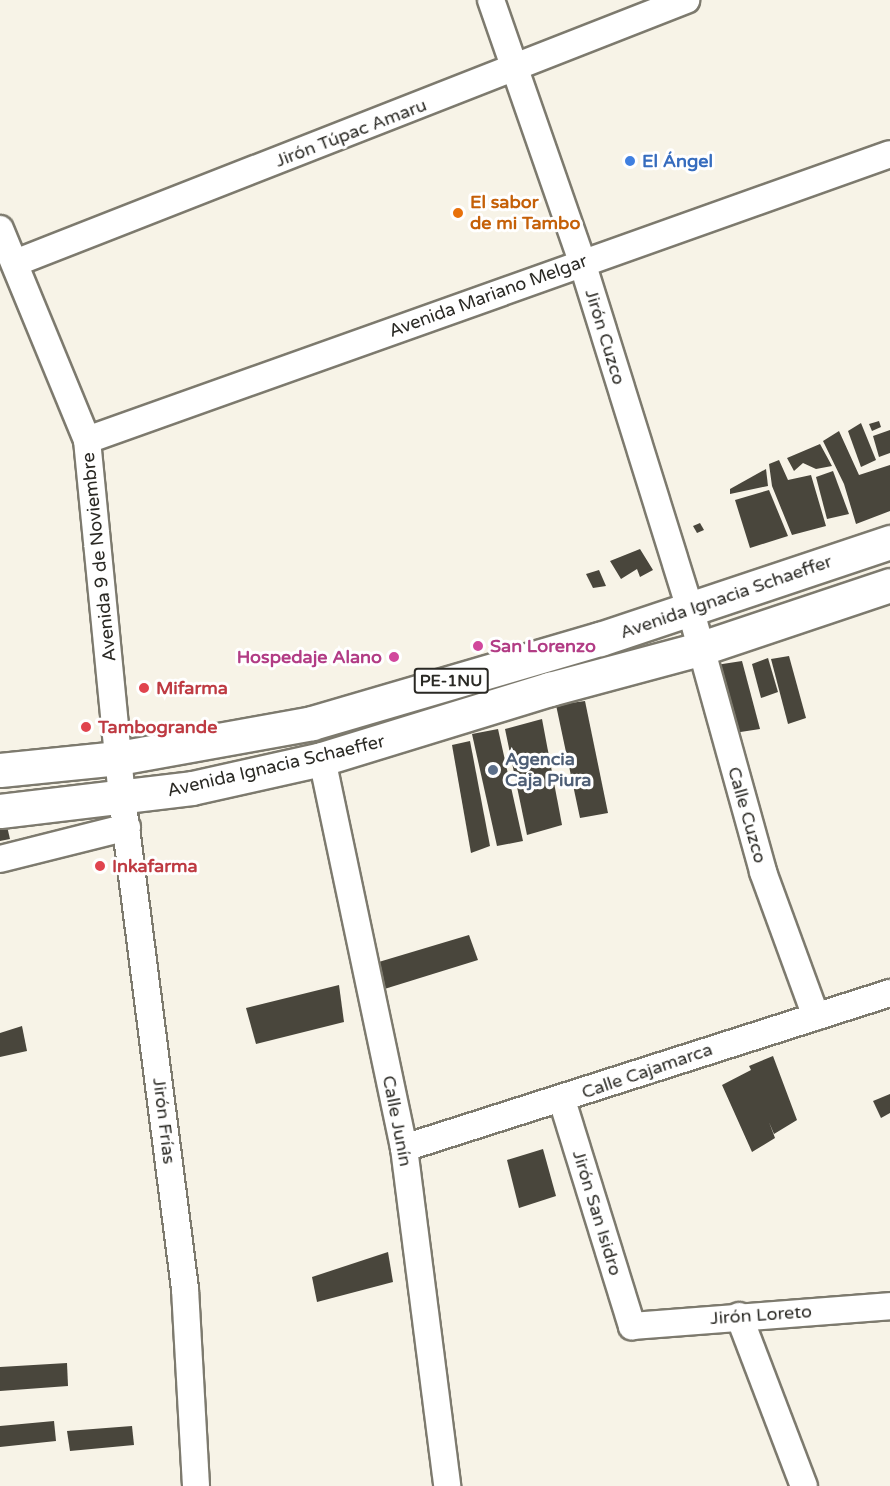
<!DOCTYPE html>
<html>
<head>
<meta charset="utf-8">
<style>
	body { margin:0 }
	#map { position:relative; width:890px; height:1486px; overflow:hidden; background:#f7f3e7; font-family:"Varela Round",sans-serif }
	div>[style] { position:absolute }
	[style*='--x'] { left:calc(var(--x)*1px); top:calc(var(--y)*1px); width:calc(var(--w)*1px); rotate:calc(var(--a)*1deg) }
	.building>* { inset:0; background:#49463c }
	.roads { filter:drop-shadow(2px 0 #7d7a6e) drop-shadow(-2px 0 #7d7a6e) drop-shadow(0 2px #7d7a6e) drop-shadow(0 -2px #7d7a6e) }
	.street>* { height:26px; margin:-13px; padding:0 13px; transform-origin:13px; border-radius:13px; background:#fff }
	.primary>* { height:33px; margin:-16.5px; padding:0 16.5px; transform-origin:16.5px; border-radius:16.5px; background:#fff }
	.dots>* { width:16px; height:16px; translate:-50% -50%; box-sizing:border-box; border:3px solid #fff; border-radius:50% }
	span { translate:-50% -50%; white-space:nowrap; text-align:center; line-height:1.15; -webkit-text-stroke:6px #fff; paint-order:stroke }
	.shield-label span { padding:2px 4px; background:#fff; border:2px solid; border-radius:4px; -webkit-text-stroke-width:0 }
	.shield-label { font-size:16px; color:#2a2924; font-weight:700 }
	.street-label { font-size:18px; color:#2a2924 }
	.shop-label { font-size:18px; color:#366cbe; font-weight:700 }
	.left { translate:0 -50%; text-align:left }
	.food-label { font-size:18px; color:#c56008; font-weight:700 }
	.hotel-label { font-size:18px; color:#b23c85; font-weight:700 }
	.right { translate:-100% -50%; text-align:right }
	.health-label { font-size:18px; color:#be3a42; font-weight:700 }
	.service-label { font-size:18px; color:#4e5e75; font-weight:700 }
</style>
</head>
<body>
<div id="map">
	<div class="building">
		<i style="clip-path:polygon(879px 421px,881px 427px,872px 431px,869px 424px)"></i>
		<i style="clip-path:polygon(861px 423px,876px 460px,861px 467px,848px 431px)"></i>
		<i style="clip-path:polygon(890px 430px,890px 453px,879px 457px,873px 436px)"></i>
		<i style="clip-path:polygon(839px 431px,859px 475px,890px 465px,890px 511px,856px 524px,844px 484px,823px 441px)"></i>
		<i style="clip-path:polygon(820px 444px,832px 466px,816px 469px,803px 463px,794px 471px,787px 458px)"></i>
		<i style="clip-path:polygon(779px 460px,788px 480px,811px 475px,826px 526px,792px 535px,772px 486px,769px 464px)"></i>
		<i style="clip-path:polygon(766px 469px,768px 486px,730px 494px,730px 489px)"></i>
		<i style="clip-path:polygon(833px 471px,849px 514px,827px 519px,816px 477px)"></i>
		<i style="clip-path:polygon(769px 490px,788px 536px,750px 548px,735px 500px)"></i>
		<i style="clip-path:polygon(700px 523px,704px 530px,697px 533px,693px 526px)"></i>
		<i style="clip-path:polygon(640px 549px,653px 570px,640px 577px,637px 569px,621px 579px,610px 561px)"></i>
		<i style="clip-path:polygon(599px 570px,606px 586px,593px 588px,586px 574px)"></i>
		<i style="clip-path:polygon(789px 656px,806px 718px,788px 724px,771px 659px)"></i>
		<i style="clip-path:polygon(768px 658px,778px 692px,761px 698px,752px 664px)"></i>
		<i style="clip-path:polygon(742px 661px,760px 729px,734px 733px,716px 665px)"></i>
		<i style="clip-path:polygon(585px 701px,608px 813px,580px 818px,556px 705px)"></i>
		<i style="clip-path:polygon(542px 719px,562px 825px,527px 835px,505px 729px)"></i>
		<i style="clip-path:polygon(498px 729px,523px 841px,497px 846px,472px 734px)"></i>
		<i style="clip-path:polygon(470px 741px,490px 846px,471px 853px,452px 745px)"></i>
		<i style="clip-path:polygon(6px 822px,10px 839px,0 841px,0 823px)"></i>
		<i style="clip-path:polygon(469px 935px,478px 960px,378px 991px,372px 964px)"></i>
		<i style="clip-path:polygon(339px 985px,344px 1022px,256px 1044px,246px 1008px)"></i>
		<i style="clip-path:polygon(22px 1026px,27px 1051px,0 1057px,0 1033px)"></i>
		<i style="clip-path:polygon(773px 1056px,797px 1120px,774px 1134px,769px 1122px,775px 1138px,752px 1152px,722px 1085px,751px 1070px,749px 1066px)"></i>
		<i style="clip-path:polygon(890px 1094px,890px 1113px,881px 1118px,873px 1101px)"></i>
		<i style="clip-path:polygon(543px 1149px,556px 1196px,519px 1208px,507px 1160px)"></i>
		<i style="clip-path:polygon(388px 1252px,393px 1282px,317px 1302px,312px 1277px)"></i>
		<i style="clip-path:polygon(67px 1363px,68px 1386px,0 1391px,0 1367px)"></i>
		<i style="clip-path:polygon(54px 1421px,56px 1441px,0 1447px,0 1426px)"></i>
		<i style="clip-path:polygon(132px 1426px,134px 1445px,70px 1451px,67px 1431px)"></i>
	</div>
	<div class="roads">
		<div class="street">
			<i style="--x:491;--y:0;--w:277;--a:70.8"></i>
			<i style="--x:582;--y:262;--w:362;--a:72.7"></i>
			<i style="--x:690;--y:608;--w:274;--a:74.5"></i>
			<i style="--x:763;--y:872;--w:154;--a:69.9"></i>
			<i style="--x:0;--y:229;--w:228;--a:67.6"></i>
			<i style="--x:87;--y:440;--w:359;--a:84.4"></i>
			<i style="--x:122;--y:797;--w:496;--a:82.7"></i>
			<i style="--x:185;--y:1289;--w:197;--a:86.8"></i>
			<i style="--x:15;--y:263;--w:721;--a:-21.4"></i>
			<i style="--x:87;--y:440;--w:852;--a:-19.6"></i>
			<i style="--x:322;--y:759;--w:398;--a:78.1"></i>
			<i style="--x:404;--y:1148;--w:341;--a:82.7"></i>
			<i style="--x:0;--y:859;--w:131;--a:-14.1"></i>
			<i style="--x:562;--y:1100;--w:237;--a:72.8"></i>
			<i style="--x:632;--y:1326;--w:259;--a:-4.4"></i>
			<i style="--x:404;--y:1148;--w:510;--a:-17.69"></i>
			<i style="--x:739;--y:1316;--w:182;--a:69.1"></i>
		</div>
		<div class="primary">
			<i style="--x:0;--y:770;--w:119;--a:-5.8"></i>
			<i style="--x:118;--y:758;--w:197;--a:-10.2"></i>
			<i style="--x:312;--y:723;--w:300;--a:-16.3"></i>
			<i style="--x:600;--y:639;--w:306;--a:-18.5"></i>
			<i style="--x:0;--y:811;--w:193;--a:-6.8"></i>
			<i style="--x:192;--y:788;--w:133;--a:-12.6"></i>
			<i style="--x:322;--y:759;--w:239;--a:-17.1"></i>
			<i style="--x:550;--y:689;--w:154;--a:-15"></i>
			<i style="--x:699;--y:649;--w:201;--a:-18.5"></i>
		</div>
	</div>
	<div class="dots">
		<i style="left:630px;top:161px;background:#3f7fe0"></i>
		<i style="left:458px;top:213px;background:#e8710a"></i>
		<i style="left:478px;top:646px;background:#d1479c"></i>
		<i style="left:394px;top:657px;background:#d1479c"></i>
		<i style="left:144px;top:688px;background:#e0444e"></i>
		<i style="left:86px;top:727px;background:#e0444e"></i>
		<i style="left:493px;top:770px;background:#5c6f8a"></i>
		<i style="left:100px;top:866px;background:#e0444e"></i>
	</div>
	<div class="shield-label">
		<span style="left:451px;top:681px">PE-1NU</span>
	</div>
	<div class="street-label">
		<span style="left:351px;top:133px;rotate:-21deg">Jirón Túpac Amaru</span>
		<span style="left:488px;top:296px;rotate:-20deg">Avenida Mariano Melgar</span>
		<span style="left:605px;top:337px;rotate:73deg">Jirón Cuzco</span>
		<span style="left:99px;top:557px;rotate:-96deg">Avenida 9 de Noviembre</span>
		<span style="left:726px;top:597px;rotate:-19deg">Avenida Ignacia Schaeffer</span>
		<span style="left:276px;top:766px;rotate:-13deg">Avenida Ignacia Schaeffer</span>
		<span style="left:747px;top:815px;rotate:74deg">Calle Cuzco</span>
		<span style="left:647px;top:1071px;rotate:-19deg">Calle Cajamarca</span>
		<span style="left:164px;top:1121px;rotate:83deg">Jirón Frías</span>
		<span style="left:397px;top:1121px;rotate:79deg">Calle Junín</span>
		<span style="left:597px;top:1213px;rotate:73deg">Jirón San Isidro</span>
		<span style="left:761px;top:1315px;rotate:-4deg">Jirón Loreto</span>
	</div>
	<div class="shop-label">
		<span class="left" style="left:642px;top:161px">El Ángel</span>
	</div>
	<div class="food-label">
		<span class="left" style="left:470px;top:213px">El sabor<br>de mi Tambo</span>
	</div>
	<div class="hotel-label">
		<span class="left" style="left:490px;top:646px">San Lorenzo</span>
		<span class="right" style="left:382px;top:657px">Hospedaje Alano</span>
	</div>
	<div class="health-label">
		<span class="left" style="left:156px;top:688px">Mifarma</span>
		<span class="left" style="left:98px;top:727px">Tambogrande</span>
		<span class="left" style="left:112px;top:866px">Inkafarma</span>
	</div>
	<div class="service-label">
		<span class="left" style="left:505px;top:770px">Agencia<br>Caja Piura</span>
	</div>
</div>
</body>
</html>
